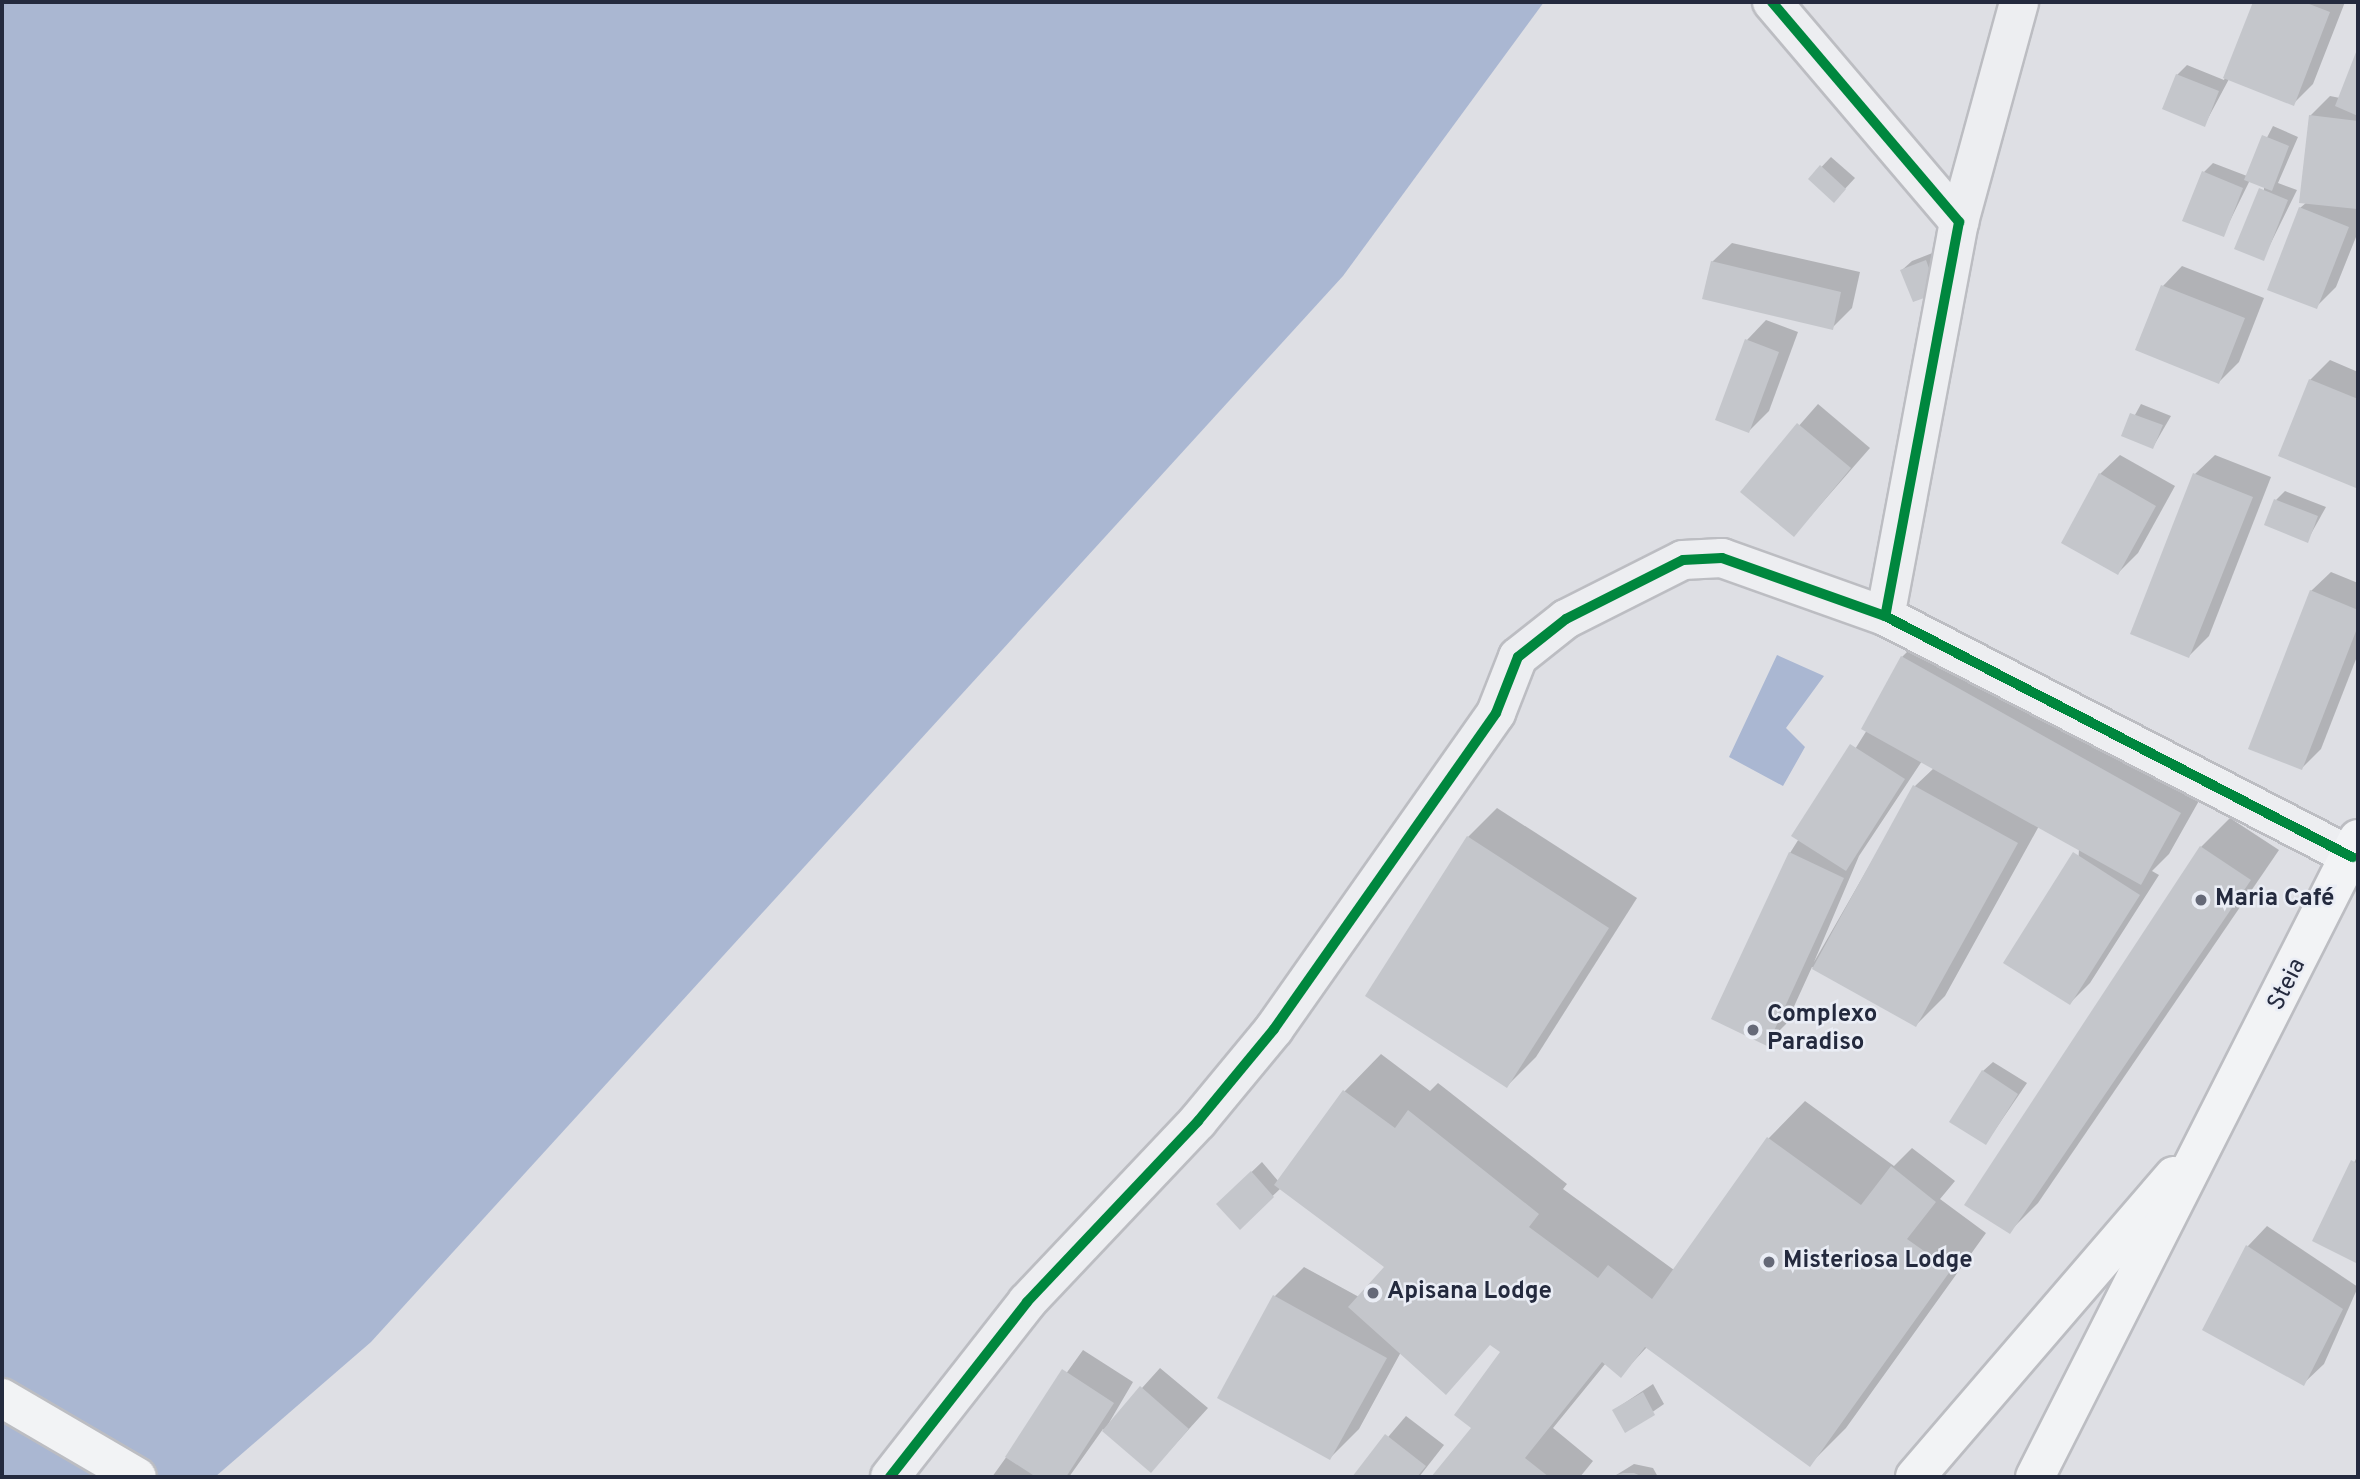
<!DOCTYPE html>
<html>
<head>
<meta charset="utf-8">
<style>
	body { margin:0 }
	#map { position:relative; width:2360px; height:1479px; overflow:hidden; background:#dedfe4; font-family:Overpass,sans-serif }
	div>[style] { position:absolute }
	[style*='--x'] { left:calc(var(--x)*1px); top:calc(var(--y)*1px); width:calc(var(--w)*1px); rotate:calc(var(--a)*1deg) }
	.water>* { inset:0; background:#aab7d2 }
	.shadow>* { inset:0; background:#0003 }
	.building>* { inset:0; background:#c4c6cb }
	.roads { filter:drop-shadow(2px 0 #bcbdc2) drop-shadow(-2px 0 #bcbdc2) drop-shadow(0 2px #bcbdc2) drop-shadow(0 -2px #bcbdc2) }
	.street>* { height:38px; margin:-19px; padding:0 19px; transform-origin:19px; border-radius:19px; background:#edeef1 }
	.primary>* { height:38px; margin:-19px; padding:0 19px; transform-origin:19px; border-radius:19px; background:#f2f3f5 }
	.cycleway>* { height:10px; margin:-5px; padding:0 5px; transform-origin:5px; border-radius:5px; background:#00873e }
	.dots>* { width:19px; height:19px; translate:-50% -50%; box-sizing:border-box; border:4px solid #eaedf5; border-radius:50% }
	span { translate:-50% -50%; white-space:nowrap; text-align:center; line-height:1.15; -webkit-text-stroke:5px #eaedf5; paint-order:stroke }
	.poi-label { font-size:24px; color:#242a3e; font-weight:700 }
	.left { translate:0 -50%; text-align:left }
	.street-label { font-size:24px; color:#242a3e }
	.frame { position:absolute; inset:0; border:4px solid #242a3e; pointer-events:none }
</style>
</head>
<body>
<div id="map">
	<div class="water">
		<i style="clip-path:polygon(2px 2px,1544px 2px,1343px 276px,371px 1342px,215px 1477px,2px 1477px)"></i>
		<i style="clip-path:polygon(1777px 655px,1824px 676px,1786px 728px,1805px 747px,1783px 786px,1729px 757px)"></i>
	</div>
	<div class="shadow">
		<i style="clip-path:polygon(2254px 2px,2345px 2px,2313px 84px,2293px 104px,2229px 79px,2205px 124px,2177px 75px,2187px 65px,2224px 80px)"></i>
		<i style="clip-path:polygon(2358px 52px,2358px 232px,2336px 287px,2316px 307px,2300px 208px,2307px 202px,2310px 116px,2330px 96px,2340px 98px)"></i>
		<i style="clip-path:polygon(2273px 126px,2298px 137px,2278px 183px,2297px 190px,2263px 259px,2264px 186px,2250px 180px,2223px 235px,2204px 172px,2213px 163px,2247px 176px)"></i>
		<i style="clip-path:polygon(1831px 157px,1855px 178px,1843px 191px,1810px 179px)"></i>
		<i style="clip-path:polygon(1732px 243px,1860px 272px,1852px 308px,1832px 328px,1712px 262px)"></i>
		<i style="clip-path:polygon(1935px 252px,1947px 282px,1902px 270px,1912px 261px)"></i>
		<i style="clip-path:polygon(2182px 266px,2264px 298px,2239px 362px,2219px 382px,2138px 349px,2163px 286px)"></i>
		<i style="clip-path:polygon(1766px 320px,1798px 332px,1769px 411px,1749px 431px,1747px 340px)"></i>
		<i style="clip-path:polygon(2330px 360px,2358px 372px,2355px 486px,2310px 380px)"></i>
		<i style="clip-path:polygon(1818px 404px,1870px 448px,1794px 535px,1742px 491px)"></i>
		<i style="clip-path:polygon(2141px 404px,2171px 416px,2153px 447px,2124px 435px)"></i>
		<i style="clip-path:polygon(2120px 455px,2175px 486px,2138px 553px,2118px 573px,2100px 474px)"></i>
		<i style="clip-path:polygon(2215px 455px,2271px 477px,2209px 636px,2189px 656px,2195px 474px)"></i>
		<i style="clip-path:polygon(2285px 491px,2326px 507px,2307px 541px,2276px 500px)"></i>
		<i style="clip-path:polygon(2331px 572px,2358px 583px,2358px 654px,2321px 749px,2302px 768px,2311px 591px)"></i>
		<i style="clip-path:polygon(evenodd,1931px 628px,2209px 783px,2169px 854px,2152px 871px,2159px 875px,2090px 983px,2070px 1003px,2079px 849px,2039px 826px,1945px 996px,1916px 1025px,1812px 967px,1786px 1024px,1766px 1044px,1713px 1019px,1790px 853px,1867px 730px,1902px 657px,1931px 628px,1922px 761px,1934px 768px,1915px 786px,1814px 962px,1859px 856px,1922px 761px)"></i>
		<i style="clip-path:polygon(1497px 808px,1637px 898px,1536px 1057px,1507px 1086px,1468px 837px)"></i>
		<i style="clip-path:polygon(2230px 818px,2279px 850px,2038px 1203px,2009px 1232px,2201px 847px)"></i>
		<i style="clip-path:polygon(1381px 1054px,1430px 1091px,1438px 1083px,1567px 1184px,1563px 1189px,1674px 1270px,1769px 1138px,1805px 1101px,1894px 1166px,1912px 1148px,1955px 1181px,1940px 1199px,1986px 1233px,1846px 1428px,1809px 1465px,1647px 1347px,1621px 1375px,1606px 1363px,1553px 1428px,1593px 1461px,1580px 1477px,1433px 1477px,1474px 1428px,1502px 1352px,1491px 1344px,1401px 1352px,1359px 1429px,1330px 1458px,1220px 1397px,1275px 1296px,1304px 1267px,1359px 1297px,1387px 1266px,1281px 1188px,1240px 1227px,1218px 1204px,1262px 1162px,1279px 1182px,1345px 1091px)"></i>
		<i style="clip-path:polygon(1993px 1062px,2027px 1083px,1986px 1143px,1983px 1071px)"></i>
		<i style="clip-path:polygon(2358px 1155px,2358px 1262px,2314px 1240px)"></i>
		<i style="clip-path:polygon(2267px 1226px,2358px 1287px,2324px 1364px,2304px 1383px,2204px 1330px,2248px 1246px)"></i>
		<i style="clip-path:polygon(1083px 1350px,1133px 1382px,1106px 1428px,1160px 1368px,1208px 1408px,1151px 1471px,1103px 1429px,1069px 1477px,992px 1477px)"></i>
		<i style="clip-path:polygon(1653px 1384px,1664px 1404px,1625px 1431px,1614px 1410px)"></i>
		<i style="clip-path:polygon(1406px 1416px,1444px 1445px,1419px 1477px,1354px 1477px)"></i>
		<i style="clip-path:polygon(1634px 1464px,1653px 1468px,1658px 1477px,1613px 1477px)"></i>
	</div>
	<div class="building">
		<i style="clip-path:polygon(2253px 2px,2304px 2px,2330px 12px,2294px 106px,2223px 78px)"></i>
		<i style="clip-path:polygon(2358px 47px,2358px 116px,2335px 106px)"></i>
		<i style="clip-path:polygon(2176px 74px,2219px 91px,2205px 127px,2162px 109px)"></i>
		<i style="clip-path:polygon(2309px 115px,2358px 121px,2357px 209px,2299px 203px)"></i>
		<i style="clip-path:polygon(2262px 135px,2289px 146px,2272px 191px,2244px 180px)"></i>
		<i style="clip-path:polygon(1820px 165px,1846px 189px,1834px 203px,1808px 179px)"></i>
		<i style="clip-path:polygon(2202px 171px,2243px 188px,2224px 237px,2182px 221px)"></i>
		<i style="clip-path:polygon(2259px 188px,2288px 200px,2264px 261px,2234px 249px)"></i>
		<i style="clip-path:polygon(2299px 207px,2349px 227px,2317px 309px,2267px 290px)"></i>
		<i style="clip-path:polygon(1926px 260px,1938px 293px,1913px 302px,1900px 270px)"></i>
		<i style="clip-path:polygon(1711px 261px,1841px 292px,1833px 330px,1702px 299px)"></i>
		<i style="clip-path:polygon(2161px 285px,2245px 318px,2219px 384px,2135px 350px)"></i>
		<i style="clip-path:polygon(1745px 339px,1779px 352px,1749px 433px,1715px 420px)"></i>
		<i style="clip-path:polygon(2309px 379px,2358px 399px,2356px 488px,2278px 456px)"></i>
		<i style="clip-path:polygon(2130px 413px,2163px 425px,2153px 449px,2121px 436px)"></i>
		<i style="clip-path:polygon(1797px 423px,1851px 468px,1794px 537px,1740px 492px)"></i>
		<i style="clip-path:polygon(2099px 473px,2156px 506px,2118px 575px,2061px 543px)"></i>
		<i style="clip-path:polygon(2193px 473px,2253px 497px,2189px 658px,2130px 634px)"></i>
		<i style="clip-path:polygon(2274px 499px,2318px 516px,2308px 543px,2264px 525px)"></i>
		<i style="clip-path:polygon(2310px 590px,2358px 610px,2358px 626px,2302px 770px,2248px 749px)"></i>
		<i style="clip-path:polygon(1901px 656px,2181px 813px,2141px 885px,1861px 729px)"></i>
		<i style="clip-path:polygon(1850px 744px,1905px 779px,1846px 871px,1791px 836px)"></i>
		<i style="clip-path:polygon(1913px 785px,2018px 843px,1916px 1027px,1812px 969px)"></i>
		<i style="clip-path:polygon(1467px 836px,1609px 928px,1507px 1088px,1365px 996px)"></i>
		<i style="clip-path:polygon(2200px 846px,2251px 880px,2010px 1234px,1964px 1205px)"></i>
		<i style="clip-path:polygon(1789px 852px,1844px 878px,1767px 1046px,1711px 1019px)"></i>
		<i style="clip-path:polygon(2073px 852px,2140px 895px,2070px 1005px,2003px 963px)"></i>
		<i style="clip-path:polygon(1982px 1070px,2018px 1094px,1986px 1145px,1949px 1122px)"></i>
		<i style="clip-path:polygon(1343px 1090px,1395px 1128px,1408px 1110px,1539px 1214px,1529px 1227px,1598px 1278px,1608px 1265px,1652px 1299px,1767px 1137px,1861px 1205px,1891px 1166px,1936px 1202px,1907px 1239px,1951px 1270px,1810px 1467px,1645px 1347px,1621px 1378px,1602px 1362px,1525px 1458px,1549px 1477px,1431px 1477px,1471px 1428px,1454px 1415px,1500px 1352px,1490px 1345px,1446px 1395px,1348px 1307px,1384px 1267px,1274px 1185px)"></i>
		<i style="clip-path:polygon(2351px 1160px,2358px 1164px,2358px 1264px,2312px 1241px)"></i>
		<i style="clip-path:polygon(1251px 1171px,1274px 1197px,1240px 1230px,1216px 1204px)"></i>
		<i style="clip-path:polygon(2246px 1245px,2343px 1309px,2304px 1386px,2202px 1330px)"></i>
		<i style="clip-path:polygon(1273px 1295px,1387px 1358px,1330px 1460px,1217px 1398px)"></i>
		<i style="clip-path:polygon(1062px 1369px,1114px 1403px,1066px 1477px,1036px 1477px,1005px 1457px)"></i>
		<i style="clip-path:polygon(1140px 1386px,1189px 1429px,1151px 1473px,1102px 1431px)"></i>
		<i style="clip-path:polygon(1643px 1392px,1655px 1415px,1625px 1433px,1612px 1410px)"></i>
		<i style="clip-path:polygon(1385px 1434px,1426px 1466px,1417px 1477px,1352px 1477px)"></i>
		<i style="clip-path:polygon(1623px 1473px,1634px 1473px,1643px 1477px,1609px 1477px)"></i>
	</div>
	<div class="roads">
		<div class="street">
			<i style="--x:1772;--y:2;--w:289;--a:49.6"></i>
			<i style="--x:1959;--y:222;--w:401;--a:100.6"></i>
			<i style="--x:1959;--y:222;--w:228;--a:-74.7"></i>
			<i style="--x:890;--y:1477;--w:222;--a:-51.9"></i>
			<i style="--x:1027;--y:1302;--w:249;--a:-46.6"></i>
			<i style="--x:1198;--y:1121;--w:119;--a:-50.4"></i>
			<i style="--x:1274;--y:1029;--w:386;--a:-54.9"></i>
			<i style="--x:1496;--y:713;--w:60;--a:-68.6"></i>
			<i style="--x:1518;--y:657;--w:61;--a:-38.4"></i>
			<i style="--x:1566;--y:619;--w:131;--a:-26.8"></i>
			<i style="--x:1683;--y:560;--w:39;--a:-3"></i>
			<i style="--x:1722;--y:558;--w:173;--a:19.6"></i>
			<i style="--x:1885;--y:616;--w:526;--a:27.3"></i>
		</div>
		<div class="primary">
			<i style="--x:2;--y:1398;--w:156;--a:30.3"></i>
			<i style="--x:1915;--y:1477;--w:397;--a:-49.3"></i>
			<i style="--x:2035;--y:1477;--w:715;--a:-63.15"></i>
		</div>
	</div>
	<div class="cycleway">
		<i style="--x:1772;--y:2;--w:289;--a:49.6"></i>
		<i style="--x:1959;--y:222;--w:401;--a:100.6"></i>
		<i style="--x:890;--y:1477;--w:222;--a:-51.9"></i>
		<i style="--x:1027;--y:1302;--w:249;--a:-46.6"></i>
		<i style="--x:1198;--y:1121;--w:119;--a:-50.4"></i>
		<i style="--x:1274;--y:1029;--w:386;--a:-54.9"></i>
		<i style="--x:1496;--y:713;--w:60;--a:-68.6"></i>
		<i style="--x:1518;--y:657;--w:61;--a:-38.4"></i>
		<i style="--x:1566;--y:619;--w:131;--a:-26.8"></i>
		<i style="--x:1683;--y:560;--w:39;--a:-3"></i>
		<i style="--x:1722;--y:558;--w:173;--a:19.6"></i>
		<i style="--x:1885;--y:616;--w:526;--a:27.3"></i>
	</div>
	<div class="dots">
		<i style="left:2201px;top:900px;background:#656978"></i>
		<i style="left:1753px;top:1030px;background:#656978"></i>
		<i style="left:1769px;top:1262px;background:#656978"></i>
		<i style="left:1373px;top:1293px;background:#656978"></i>
	</div>
	<div class="poi-label">
		<span class="left" style="left:2215px;top:900px">Maria Café</span>
		<span class="left" style="left:1767px;top:1030px">Complexo<br>Paradiso</span>
		<span class="left" style="left:1783px;top:1262px">Misteriosa Lodge</span>
		<span class="left" style="left:1387px;top:1293px">Apisana Lodge</span>
	</div>
	<div class="street-label">
		<span style="left:2288px;top:985px;rotate:-63deg">Steia</span>
	</div>
	<div class="frame"></div>
</div>
</body>
</html>
